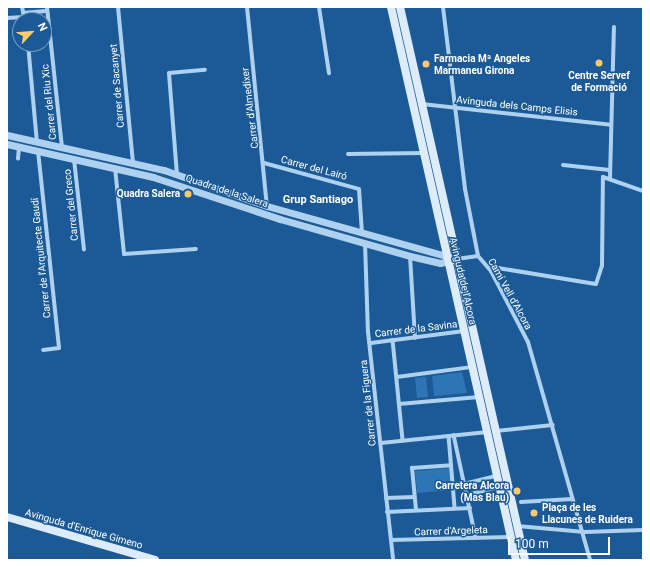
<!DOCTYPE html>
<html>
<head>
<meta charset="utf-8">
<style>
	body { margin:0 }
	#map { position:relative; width:650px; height:567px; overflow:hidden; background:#1b5a96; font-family:Roboto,sans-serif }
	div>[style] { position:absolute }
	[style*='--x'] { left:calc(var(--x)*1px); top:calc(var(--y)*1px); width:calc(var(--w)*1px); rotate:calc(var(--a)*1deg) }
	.green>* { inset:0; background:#2f74b4 }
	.pedestrian>* { height:3.5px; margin:-1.75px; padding:0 1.75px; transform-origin:1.75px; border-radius:1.75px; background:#aed1f0 }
	.minor>* { height:4px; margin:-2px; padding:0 2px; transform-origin:2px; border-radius:2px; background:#aed1f0 }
	.tertiary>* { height:7px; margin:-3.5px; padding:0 3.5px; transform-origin:3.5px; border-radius:3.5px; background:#aed1f0 }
	.secondary>* { height:8px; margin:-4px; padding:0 4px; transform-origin:4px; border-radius:4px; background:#dcecfb }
	.dots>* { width:11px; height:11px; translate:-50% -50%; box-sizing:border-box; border:2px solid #1b5a96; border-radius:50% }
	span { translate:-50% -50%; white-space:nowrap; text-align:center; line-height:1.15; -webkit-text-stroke:3px #1b5a96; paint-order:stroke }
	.poi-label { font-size:10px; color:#fff; font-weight:700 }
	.left { translate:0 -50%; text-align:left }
	.right { translate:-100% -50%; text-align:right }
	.street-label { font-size:10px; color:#fff }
	.neighbourhood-label { font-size:11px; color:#fff; font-weight:700 }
	.frame { position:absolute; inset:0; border:8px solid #fff; pointer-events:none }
	.north { position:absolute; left:12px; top:12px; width:40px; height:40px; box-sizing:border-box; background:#1b5a96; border:1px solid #769cc0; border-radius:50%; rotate:64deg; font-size:11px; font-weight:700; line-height:16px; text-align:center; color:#fff }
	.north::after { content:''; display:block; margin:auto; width:14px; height:18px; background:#ffca6d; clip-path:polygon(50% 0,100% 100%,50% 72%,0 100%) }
	.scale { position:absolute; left:508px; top:537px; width:102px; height:18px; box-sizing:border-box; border:2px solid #fff; border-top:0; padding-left:5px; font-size:12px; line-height:14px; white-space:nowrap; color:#fff; -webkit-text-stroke:3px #1b5a96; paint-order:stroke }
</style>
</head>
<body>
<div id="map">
	<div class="green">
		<i style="clip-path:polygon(462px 372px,467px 393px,434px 396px,432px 376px)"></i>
		<i style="clip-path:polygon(426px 377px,428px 397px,417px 398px,415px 378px)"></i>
		<i style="clip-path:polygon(449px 468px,451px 490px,417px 493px,415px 471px)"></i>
	</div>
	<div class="pedestrian">
		<i style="--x:18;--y:159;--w:12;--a:-85"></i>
		<i style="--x:393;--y:340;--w:101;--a:84.3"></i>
		<i style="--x:397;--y:377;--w:76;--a:-7.6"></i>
		<i style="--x:399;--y:404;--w:80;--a:-5"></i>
		<i style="--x:454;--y:435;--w:105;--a:77.9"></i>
		<i style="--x:449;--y:436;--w:72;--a:85.2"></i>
		<i style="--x:464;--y:484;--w:34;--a:-14"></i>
		<i style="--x:467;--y:495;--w:33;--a:-14"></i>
		<i style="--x:386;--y:498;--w:28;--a:-2"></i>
		<i style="--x:521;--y:502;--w:51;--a:-3.4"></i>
		<i style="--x:416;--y:510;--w:42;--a:-95.4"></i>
		<i style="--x:412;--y:468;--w:39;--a:-4"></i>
		<i style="--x:387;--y:512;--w:83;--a:-2.8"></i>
	</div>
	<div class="minor">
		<i style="--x:22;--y:7;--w:13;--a:77"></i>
		<i style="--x:47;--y:7;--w:141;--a:83.9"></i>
		<i style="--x:118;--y:7;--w:157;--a:84.5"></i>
		<i style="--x:247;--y:7;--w:200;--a:84.3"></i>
		<i style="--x:319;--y:7;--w:67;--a:81.4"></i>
		<i style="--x:443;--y:7;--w:183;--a:83.1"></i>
		<i style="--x:465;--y:189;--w:68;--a:79"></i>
		<i style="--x:23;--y:13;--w:23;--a:-5"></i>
		<i style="--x:7;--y:18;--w:17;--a:-3"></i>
		<i style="--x:28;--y:44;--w:98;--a:84.8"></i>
		<i style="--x:422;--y:104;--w:190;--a:6.3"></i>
		<i style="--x:38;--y:151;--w:198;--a:83.9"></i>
		<i style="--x:59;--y:348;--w:16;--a:173"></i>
		<i style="--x:348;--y:154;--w:76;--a:-0.8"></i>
		<i style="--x:74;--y:159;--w:91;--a:83.7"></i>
		<i style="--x:264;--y:163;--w:98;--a:15.3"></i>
		<i style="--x:359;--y:189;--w:44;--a:86.1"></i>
		<i style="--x:563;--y:165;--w:47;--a:6.1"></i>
		<i style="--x:115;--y:168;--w:86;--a:84"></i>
		<i style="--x:124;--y:254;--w:72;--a:-4"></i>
		<i style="--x:177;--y:175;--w:102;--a:-94.5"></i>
		<i style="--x:169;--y:73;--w:36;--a:-5"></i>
		<i style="--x:610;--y:178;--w:151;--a:-88.5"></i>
		<i style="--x:365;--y:243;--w:89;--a:88.1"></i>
		<i style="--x:368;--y:332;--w:229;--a:83.7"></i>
		<i style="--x:410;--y:256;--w:82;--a:86.5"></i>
		<i style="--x:478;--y:256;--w:20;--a:49"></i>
		<i style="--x:491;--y:271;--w:80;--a:62.5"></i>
		<i style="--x:528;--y:342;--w:227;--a:74.1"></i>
		<i style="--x:457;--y:259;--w:21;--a:-8"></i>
		<i style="--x:491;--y:271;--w:8;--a:-23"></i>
		<i style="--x:498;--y:268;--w:99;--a:9.3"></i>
		<i style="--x:596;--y:284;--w:19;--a:-72"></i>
		<i style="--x:602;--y:266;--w:89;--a:-89.4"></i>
		<i style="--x:603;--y:177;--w:42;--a:19.3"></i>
		<i style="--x:371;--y:343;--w:94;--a:-7.4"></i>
		<i style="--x:496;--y:431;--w:57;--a:-6"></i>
		<i style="--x:381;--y:443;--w:107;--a:-5.9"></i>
		<i style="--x:517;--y:526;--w:68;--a:5"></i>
		<i style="--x:585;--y:532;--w:58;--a:-2"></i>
		<i style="--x:391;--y:540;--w:120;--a:-1.4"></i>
	</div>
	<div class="tertiary">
		<i style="--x:7;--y:135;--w:161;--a:12.6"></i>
		<i style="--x:164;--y:170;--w:109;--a:19.3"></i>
		<i style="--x:267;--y:206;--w:197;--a:15.6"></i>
		<i style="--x:7;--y:144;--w:150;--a:12.7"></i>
		<i style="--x:153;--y:177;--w:134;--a:18.3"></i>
		<i style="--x:280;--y:219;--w:135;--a:15.9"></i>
		<i style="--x:410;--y:256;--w:31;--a:13"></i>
		<i style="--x:440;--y:263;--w:13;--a:-13"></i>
	</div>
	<div class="secondary">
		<i style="--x:391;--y:7;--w:567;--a:77.26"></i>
		<i style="--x:400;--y:7;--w:567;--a:77.26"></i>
		<i style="--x:7;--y:517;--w:154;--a:16.2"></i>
	</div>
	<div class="dots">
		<i style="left:599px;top:63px;background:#ffca6d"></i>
		<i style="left:426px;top:64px;background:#ffca6d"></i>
		<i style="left:188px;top:194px;background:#ffca6d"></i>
		<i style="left:517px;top:491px;background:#ffca6d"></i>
		<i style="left:534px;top:513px;background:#ffca6d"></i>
	</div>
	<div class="poi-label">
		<span class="left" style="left:434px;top:64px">Farmacia Mª Angeles<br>Marmaneu Girona</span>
		<span style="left:599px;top:81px">Centre Servef<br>de Formació</span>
		<span class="right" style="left:180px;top:194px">Quadra Salera</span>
		<span class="right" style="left:509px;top:491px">Carretera Alcora<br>(Mas Blau)</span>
		<span class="left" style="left:542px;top:513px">Plaça de les<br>Llacunes de Ruidera</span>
	</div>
	<div class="street-label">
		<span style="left:117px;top:86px;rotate:-95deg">Carrer de Sacanyet</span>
		<span style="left:49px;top:102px;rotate:-96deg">Carrer del Riu Xic</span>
		<span style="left:517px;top:106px;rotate:6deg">Avinguda dels Camps Elisis</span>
		<span style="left:250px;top:108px;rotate:-97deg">Carrer d'Almedíxer</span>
		<span style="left:314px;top:168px;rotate:15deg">Carrer del Lairó</span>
		<span style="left:227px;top:191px;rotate:18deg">Quadra de la Salera</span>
		<span style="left:71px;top:205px;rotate:-96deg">Carrer del Greco</span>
		<span style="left:41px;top:258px;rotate:-96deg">Carrer de l'Arquitecte Gaudí</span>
		<span style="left:463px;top:281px;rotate:77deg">Avinguda de l'Alcora</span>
		<span style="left:510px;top:294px;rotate:61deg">Camí Vell d'Alcora</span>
		<span style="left:416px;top:329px;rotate:-7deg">Carrer de la Savina</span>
		<span style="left:368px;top:403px;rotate:-96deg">Carrer de la Figuera</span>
		<span style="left:84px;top:529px;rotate:16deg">Avinguda d'Enrique Gimeno</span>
		<span style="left:451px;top:531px;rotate:-2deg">Carrer d'Argeleta</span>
	</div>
	<div class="neighbourhood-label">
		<span style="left:318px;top:200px">Grup Santiago</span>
	</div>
	<div class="frame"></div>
	<div class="north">N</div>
	<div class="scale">100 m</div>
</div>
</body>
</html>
